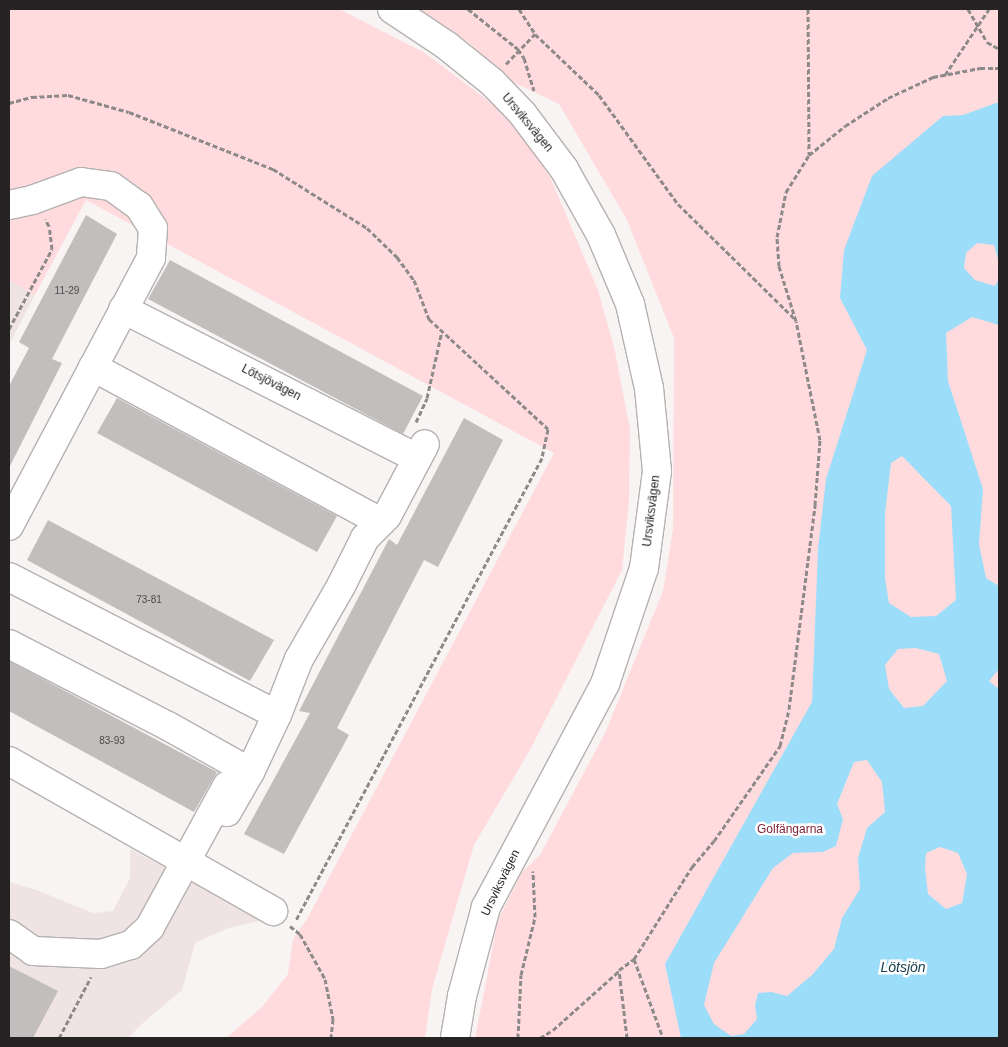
<!DOCTYPE html>
<html>
<head>
<meta charset="utf-8">
<style>
	body { margin:0 }
	#map { position:relative; width:1008px; height:1047px; overflow:hidden; background:#f9f4f4; font-family:Arial,sans-serif }
	div>[style] { position:absolute }
	[style*='--x'] { left:calc(var(--x)*1px); top:calc(var(--y)*1px); width:calc(var(--w)*1px); rotate:calc(var(--a)*1deg) }
	.built>* { inset:0; background:#f0e3e4 }
	.green>* { inset:0; background:#ffdbde }
	.water>* { inset:0; background:#9cddf9 }
	.building>* { inset:0; background:#c3bebe }
	.path>* { height:3px; margin-top:-1.5px; transform-origin:0; background:repeating-linear-gradient(90deg,#8e8a8a 0 5px,transparent 0 7.5px) }
	.roads { filter:drop-shadow(1px 0 #b5b1b1) drop-shadow(-1px 0 #b5b1b1) drop-shadow(0 1px #b5b1b1) drop-shadow(0 -1px #b5b1b1) }
	.minor>* { height:28px; margin:-14px; padding:0 14px; transform-origin:14px; border-radius:14px; background:#fff }
	span { translate:-50% -50%; white-space:nowrap; text-align:center; line-height:1.15; -webkit-text-stroke:5px #fff; paint-order:stroke }
	.number-label { font-size:10px; color:#4c4a4a }
	.number-label span { -webkit-text-stroke-width:0 }
	.street-label { font-size:12px; color:#252323 }
	.park-label { font-size:12px; color:#7f2437 }
	.water-label { font-size:14px; color:#1a404f; font-style:italic }
	.frame { position:absolute; inset:0; border:10px solid #252323; pointer-events:none }
</style>
</head>
<body>
<div id="map">
	<div class="built">
		<i style="clip-path:polygon(9px 280px,35px 295px,9px 345px)"></i>
		<i style="clip-path:polygon(130px 849px,264px 920px,228px 928px,195px 943px,182px 990px,144px 1022px,128px 1038px,9px 1038px,9px 882px,34px 889px,93px 913px,113px 911px,130px 878px)"></i>
	</div>
	<div class="green">
		<i style="clip-path:polygon(9px 9px,341px 10px,425px 53px,514px 120px,551px 179px,598px 290px,615px 351px,630px 429px,629px 502px,622px 570px,530px 750px,474px 845px,432px 989px,425px 1038px,226px 1038px,262px 1007px,288px 974px,293px 939px,307px 919px,554px 453px,86px 200px,35px 295px,9px 280px)"></i>
		<i style="clip-path:polygon(417px 9px,999px 9px,999px 1038px,475px 1038px,498px 920px,522px 872px,540px 855px,605px 733px,663px 591px,673px 529px,674px 338px,627px 220px,559px 104px,513px 82px,467px 41px)"></i>
	</div>
	<div class="water">
		<i style="clip-path:polygon(evenodd,999px 102px,999px 263px,994px 245px,977px 243px,966px 253px,964px 268px,975px 280px,995px 286px,999px 279px,999px 325px,972px 317px,946px 333px,948px 381px,983px 489px,979px 544px,986px 578px,999px 586px,999px 669px,989px 681px,999px 689px,999px 1038px,681px 1038px,665px 964px,812px 702px,818px 549px,826px 479px,867px 350px,840px 298px,844px 250px,872px 176px,943px 116px,963px 115px,999px 102px,902px 456px,951px 506px,956px 600px,936px 616px,911px 617px,889px 603px,885px 578px,885px 514px,891px 463px,902px 456px,999px 102px,916px 648px,939px 654px,947px 681px,923px 706px,904px 708px,889px 689px,885px 665px,898px 649px,916px 648px,999px 102px,867px 760px,882px 782px,885px 812px,867px 828px,858px 858px,860px 889px,842px 918px,834px 949px,812px 975px,787px 996px,771px 992px,758px 993px,755px 1005px,757px 1019px,744px 1034px,731px 1036px,714px 1024px,704px 1005px,714px 963px,773px 868px,793px 853px,823px 852px,836px 846px,843px 819px,837px 804px,854px 762px,867px 760px,999px 102px,940px 847px,958px 853px,967px 874px,962px 903px,946px 909px,928px 894px,925px 868px,926px 853px,940px 847px)"></i>
	</div>
	<div class="building">
		<i style="clip-path:polygon(86px 215px,117px 234px,52px 359px,62px 363px,9px 468px,9px 386px,29px 348px,19px 342px)"></i>
		<i style="clip-path:polygon(170px 260px,423px 396px,403px 434px,148px 299px)"></i>
		<i style="clip-path:polygon(117px 398px,337px 516px,317px 552px,97px 433px)"></i>
		<i style="clip-path:polygon(464px 418px,503px 440px,438px 567px,424px 560px,337px 728px,349px 735px,284px 854px,244px 834px,310px 713px,299px 711px,389px 539px,397px 545px)"></i>
		<i style="clip-path:polygon(48px 520px,274px 640px,250px 681px,27px 560px)"></i>
		<i style="clip-path:polygon(9px 661px,217px 772px,194px 812px,9px 711px)"></i>
		<i style="clip-path:polygon(9px 966px,58px 991px,33px 1038px,9px 1038px)"></i>
	</div>
	<div class="path">
		<i style="--x:468;--y:9;--w:64;--a:38.7"></i>
		<i style="--x:518;--y:49;--w:11;--a:56"></i>
		<i style="--x:524;--y:58;--w:34;--a:73"></i>
		<i style="--x:519;--y:9;--w:30;--a:57"></i>
		<i style="--x:535;--y:34;--w:88;--a:43.6"></i>
		<i style="--x:599;--y:95;--w:135;--a:54.1"></i>
		<i style="--x:678;--y:204;--w:164;--a:44.5"></i>
		<i style="--x:808;--y:9;--w:146;--a:89.6"></i>
		<i style="--x:968;--y:9;--w:38;--a:60"></i>
		<i style="--x:987;--y:42;--w:14;--a:30"></i>
		<i style="--x:506;--y:64;--w:42;--a:-46"></i>
		<i style="--x:945;--y:75;--w:79;--a:-56.3"></i>
		<i style="--x:9;--y:103;--w:24;--a:-15"></i>
		<i style="--x:32;--y:97;--w:36;--a:-3"></i>
		<i style="--x:68;--y:95;--w:63;--a:15.6"></i>
		<i style="--x:129;--y:112;--w:155;--a:21.6"></i>
		<i style="--x:273;--y:169;--w:111;--a:32.1"></i>
		<i style="--x:367;--y:228;--w:42;--a:44"></i>
		<i style="--x:397;--y:257;--w:29;--a:54"></i>
		<i style="--x:414;--y:280;--w:42;--a:69"></i>
		<i style="--x:429;--y:319;--w:162;--a:42.7"></i>
		<i style="--x:548;--y:429;--w:30;--a:102"></i>
		<i style="--x:542;--y:458;--w:523;--a:118.03"></i>
		<i style="--x:9;--y:329;--w:91;--a:-61.7"></i>
		<i style="--x:52;--y:249;--w:23;--a:-97"></i>
		<i style="--x:49;--y:226;--w:8;--a:-120"></i>
		<i style="--x:416;--y:422;--w:26;--a:-65"></i>
		<i style="--x:427;--y:398;--w:69;--a:-77.4"></i>
		<i style="--x:290;--y:926;--w:13;--a:39"></i>
		<i style="--x:300;--y:934;--w:51;--a:60.9"></i>
		<i style="--x:325;--y:979;--w:41;--a:78.7"></i>
		<i style="--x:333;--y:1019;--w:19;--a:96"></i>
		<i style="--x:634;--y:959;--w:84;--a:69.8"></i>
		<i style="--x:59;--y:1038;--w:69;--a:-62.3"></i>
		<i style="--x:518;--y:1038;--w:63;--a:-87.3"></i>
		<i style="--x:521;--y:975;--w:60;--a:-76.4"></i>
		<i style="--x:535;--y:917;--w:46;--a:-92.5"></i>
		<i style="--x:540;--y:1038;--w:15;--a:-32"></i>
		<i style="--x:553;--y:1030;--w:89;--a:-41.8"></i>
		<i style="--x:627;--y:1038;--w:68;--a:-96.7"></i>
		<i style="--x:619;--y:970;--w:19;--a:-36"></i>
		<i style="--x:634;--y:959;--w:109;--a:-57.8"></i>
		<i style="--x:692;--y:867;--w:34;--a:-50"></i>
		<i style="--x:714;--y:841;--w:116;--a:-55.2"></i>
		<i style="--x:780;--y:746;--w:38;--a:-76"></i>
		<i style="--x:789;--y:709;--w:206;--a:-82.7"></i>
		<i style="--x:815;--y:505;--w:65;--a:-85.6"></i>
		<i style="--x:820;--y:440;--w:121;--a:-101.4"></i>
		<i style="--x:796;--y:321;--w:58;--a:-107.2"></i>
		<i style="--x:779;--y:266;--w:29;--a:-94"></i>
		<i style="--x:777;--y:237;--w:46;--a:-78.7"></i>
		<i style="--x:786;--y:192;--w:44;--a:-58.1"></i>
		<i style="--x:809;--y:155;--w:46;--a:-38.9"></i>
		<i style="--x:845;--y:126;--w:51;--a:-33.1"></i>
		<i style="--x:888;--y:98;--w:50;--a:-25"></i>
		<i style="--x:933;--y:77;--w:48;--a:-10.8"></i>
		<i style="--x:980;--y:68;--w:19;--a:0"></i>
	</div>
	<div class="roads">
		<div class="minor">
			<i style="--x:392;--y:9;--w:65;--a:33.7"></i>
			<i style="--x:446;--y:45;--w:59;--a:38.8"></i>
			<i style="--x:492;--y:82;--w:43;--a:45.9"></i>
			<i style="--x:522;--y:113;--w:70;--a:53.1"></i>
			<i style="--x:564;--y:169;--w:76;--a:60.7"></i>
			<i style="--x:601;--y:235;--w:75;--a:67.2"></i>
			<i style="--x:630;--y:304;--w:86;--a:77.3"></i>
			<i style="--x:649;--y:388;--w:83;--a:84.5"></i>
			<i style="--x:657;--y:471;--w:98;--a:97.6"></i>
			<i style="--x:644;--y:568;--w:122;--a:108.6"></i>
			<i style="--x:605;--y:684;--w:253;--a:118.1"></i>
			<i style="--x:486;--y:907;--w:92;--a:105.1"></i>
			<i style="--x:462;--y:996;--w:43;--a:99.5"></i>
			<i style="--x:9;--y:205;--w:24;--a:-12"></i>
			<i style="--x:32;--y:200;--w:52;--a:-20.2"></i>
			<i style="--x:81;--y:182;--w:30;--a:8"></i>
			<i style="--x:111;--y:186;--w:34;--a:36"></i>
			<i style="--x:139;--y:206;--w:26;--a:58"></i>
			<i style="--x:153;--y:228;--w:30;--a:94"></i>
			<i style="--x:151;--y:258;--w:303;--a:117.9"></i>
			<i style="--x:123;--y:309;--w:330;--a:26.9"></i>
			<i style="--x:93;--y:367;--w:327;--a:28.3"></i>
			<i style="--x:9;--y:577;--w:301;--a:27.2"></i>
			<i style="--x:9;--y:644;--w:179;--a:27.3"></i>
			<i style="--x:168;--y:726;--w:94;--a:29.3"></i>
			<i style="--x:9;--y:761;--w:304;--a:29.6"></i>
			<i style="--x:227;--y:812;--w:46;--a:-60.1"></i>
			<i style="--x:250;--y:772;--w:63;--a:-64.7"></i>
			<i style="--x:277;--y:715;--w:60;--a:-68.6"></i>
			<i style="--x:299;--y:659;--w:84;--a:-60.1"></i>
			<i style="--x:341;--y:586;--w:54;--a:-63.4"></i>
			<i style="--x:365;--y:538;--w:31;--a:-45"></i>
			<i style="--x:387;--y:516;--w:81;--a:-62.2"></i>
			<i style="--x:9;--y:934;--w:29;--a:35"></i>
			<i style="--x:33;--y:951;--w:68;--a:2.5"></i>
			<i style="--x:101;--y:954;--w:31;--a:-17"></i>
			<i style="--x:131;--y:945;--w:26;--a:-43"></i>
			<i style="--x:150;--y:927;--w:161;--a:-61.4"></i>
		</div>
	</div>
	<div class="number-label">
		<span style="left:67px;top:291px">11-29</span>
		<span style="left:149px;top:600px">73-81</span>
		<span style="left:112px;top:741px">83-93</span>
	</div>
	<div class="street-label">
		<span style="left:527px;top:123px;rotate:50deg">Ursviksvägen</span>
		<span style="left:271px;top:383px;rotate:27deg">Lötsjövägen</span>
		<span style="left:652px;top:511px;rotate:-83deg">Ursviksvägen</span>
		<span style="left:501px;top:883px;rotate:-64deg">Ursviksvägen</span>
	</div>
	<div class="park-label">
		<span style="left:790px;top:830px">Golfängarna</span>
	</div>
	<div class="water-label">
		<span style="left:903px;top:967px">Lötsjön</span>
	</div>
	<div class="frame"></div>
</div>
</body>
</html>
